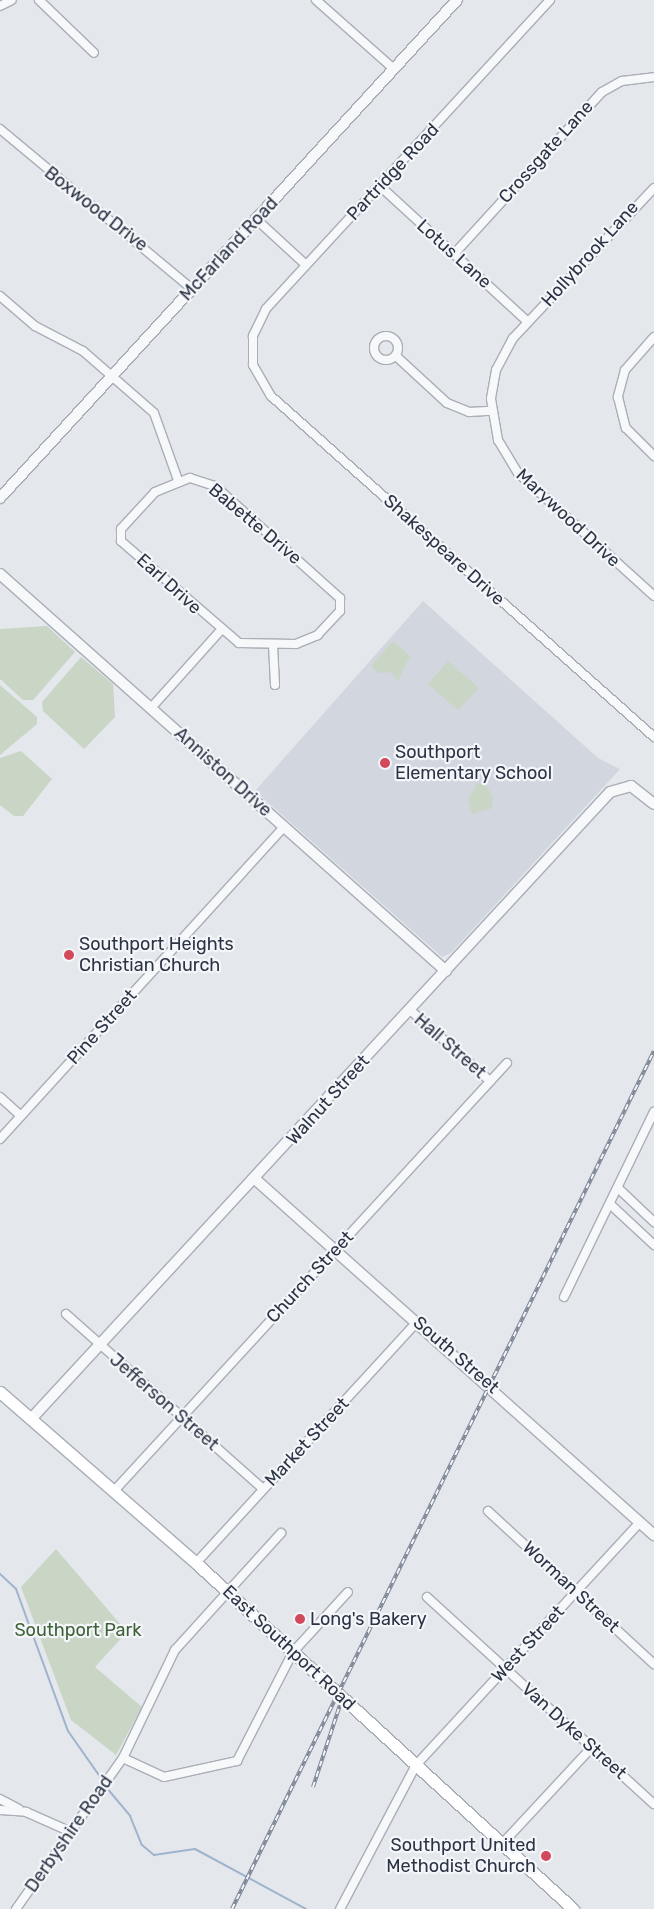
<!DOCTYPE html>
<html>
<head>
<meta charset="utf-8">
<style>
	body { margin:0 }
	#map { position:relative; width:654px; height:1909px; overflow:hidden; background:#e4e7ec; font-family:Rubik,sans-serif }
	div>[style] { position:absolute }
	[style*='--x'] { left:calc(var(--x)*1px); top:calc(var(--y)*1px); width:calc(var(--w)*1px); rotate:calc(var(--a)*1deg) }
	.built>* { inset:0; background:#d2d6de }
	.green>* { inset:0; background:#c9d6c5 }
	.stream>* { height:2px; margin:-1px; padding:0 1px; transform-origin:1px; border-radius:1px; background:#9fb4cc }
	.roads { filter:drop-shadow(1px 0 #a9aeb7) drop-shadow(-1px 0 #a9aeb7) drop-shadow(0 1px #a9aeb7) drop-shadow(0 -1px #a9aeb7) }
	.minor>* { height:8px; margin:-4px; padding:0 4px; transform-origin:4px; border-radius:4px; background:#f7f8fa }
	.minor>.ring { margin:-4px; padding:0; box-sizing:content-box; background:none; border:8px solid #f7f8fa; border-radius:50% }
	.tertiary>* { height:10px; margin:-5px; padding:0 5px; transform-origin:5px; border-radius:5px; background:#f7f8fa }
	.secondary>* { height:11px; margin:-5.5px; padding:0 5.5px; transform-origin:5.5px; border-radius:5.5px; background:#fff }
	.rail>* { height:4px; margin-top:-2px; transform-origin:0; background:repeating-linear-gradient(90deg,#f4f6f9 0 5.5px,#7d8696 0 11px); box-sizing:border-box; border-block:1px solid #7d8696 }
	.dots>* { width:14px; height:14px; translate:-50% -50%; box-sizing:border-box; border:2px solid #f4f6f9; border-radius:50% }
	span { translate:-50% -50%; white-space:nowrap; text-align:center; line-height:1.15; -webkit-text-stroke:4.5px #f4f6f9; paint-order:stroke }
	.street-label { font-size:18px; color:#2b3445 }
	.poi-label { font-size:18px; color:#2b3445 }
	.left { translate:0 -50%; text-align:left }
	.right { translate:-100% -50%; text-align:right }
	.park-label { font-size:18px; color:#3f6138 }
</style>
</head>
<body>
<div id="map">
	<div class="built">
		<i style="clip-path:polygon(423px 601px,598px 758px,620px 769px,451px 953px,442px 957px,255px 791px)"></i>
	</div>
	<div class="green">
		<i style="clip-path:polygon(47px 626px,75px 652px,33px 700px,23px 700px,0 679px,0 629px)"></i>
		<i style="clip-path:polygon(393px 641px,410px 656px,398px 681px,390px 672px,378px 673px,371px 666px)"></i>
		<i style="clip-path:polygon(81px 657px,113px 684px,115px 717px,84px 749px,43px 711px,42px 702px)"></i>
		<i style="clip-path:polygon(448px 661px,479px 688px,458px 710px,428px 684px)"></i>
		<i style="clip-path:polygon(0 685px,37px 717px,37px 724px,0 755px)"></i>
		<i style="clip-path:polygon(21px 751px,52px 779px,23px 816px,14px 816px,0 805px,0 758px)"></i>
		<i style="clip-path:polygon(477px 783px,484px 784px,493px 796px,492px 808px,472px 814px,468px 800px)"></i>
		<i style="clip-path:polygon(56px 1549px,127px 1632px,95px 1667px,142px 1707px,116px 1755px,71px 1720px,21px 1587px)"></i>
	</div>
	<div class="stream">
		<i style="--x:0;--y:1574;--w:22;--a:43"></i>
		<i style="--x:16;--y:1589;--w:151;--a:69.9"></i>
		<i style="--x:68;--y:1731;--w:61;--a:55"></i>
		<i style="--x:106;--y:1787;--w:38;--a:50"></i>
		<i style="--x:130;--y:1816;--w:31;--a:68"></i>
		<i style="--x:142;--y:1845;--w:16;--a:40"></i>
		<i style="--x:154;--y:1855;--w:41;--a:-8.3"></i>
		<i style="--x:195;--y:1849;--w:126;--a:28.4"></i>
	</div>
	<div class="roads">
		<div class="minor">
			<i style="--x:39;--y:0;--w:76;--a:43.9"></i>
			<i style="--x:316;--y:0;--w:104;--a:41.5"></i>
			<i style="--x:550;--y:0;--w:420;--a:132.6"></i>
			<i style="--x:266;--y:309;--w:30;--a:116"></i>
			<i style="--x:253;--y:336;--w:29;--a:90"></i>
			<i style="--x:253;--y:365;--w:36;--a:60"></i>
			<i style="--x:271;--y:396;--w:513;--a:41.68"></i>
			<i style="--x:0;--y:6;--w:13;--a:-27"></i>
			<i style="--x:0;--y:129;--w:250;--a:39.8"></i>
			<i style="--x:380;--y:186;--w:201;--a:42.6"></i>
			<i style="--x:654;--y:188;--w:206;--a:133.2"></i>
			<i style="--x:513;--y:338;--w:36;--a:118"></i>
			<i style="--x:496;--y:370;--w:29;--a:100"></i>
			<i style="--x:491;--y:399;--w:42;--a:80.3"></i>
			<i style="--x:498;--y:440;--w:39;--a:59"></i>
			<i style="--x:518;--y:473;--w:183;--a:42.1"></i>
			<i style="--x:256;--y:219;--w:68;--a:42.6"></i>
			<i style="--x:454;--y:254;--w:219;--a:-47.6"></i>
			<i style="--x:602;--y:92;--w:23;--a:-29"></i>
			<i style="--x:622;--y:81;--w:32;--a:-7"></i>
			<i style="--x:0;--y:296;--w:46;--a:40.6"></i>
			<i style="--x:35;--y:326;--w:54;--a:27.5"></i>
			<i style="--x:83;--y:351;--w:94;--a:41.1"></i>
			<i style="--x:154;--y:413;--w:71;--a:70.3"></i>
			<i class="ring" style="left:374px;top:336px;width:16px;height:16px"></i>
			<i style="--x:654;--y:337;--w:44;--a:131.3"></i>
			<i style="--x:625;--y:370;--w:28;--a:105"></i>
			<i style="--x:618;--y:397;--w:32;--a:76"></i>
			<i style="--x:626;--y:428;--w:40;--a:45"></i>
			<i style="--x:396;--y:356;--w:69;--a:42.7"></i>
			<i style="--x:447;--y:403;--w:24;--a:22"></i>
			<i style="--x:469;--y:412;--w:22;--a:-3"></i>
			<i style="--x:190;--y:478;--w:26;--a:18"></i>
			<i style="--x:215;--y:486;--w:168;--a:41.9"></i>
			<i style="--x:340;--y:598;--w:13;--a:90"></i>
			<i style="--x:340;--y:611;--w:33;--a:133"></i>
			<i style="--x:318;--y:635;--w:24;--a:158"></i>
			<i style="--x:296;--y:644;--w:57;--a:-179"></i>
			<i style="--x:239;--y:643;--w:156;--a:-139.2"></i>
			<i style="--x:121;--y:541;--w:12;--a:-90"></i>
			<i style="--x:121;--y:529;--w:50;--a:-47.4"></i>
			<i style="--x:155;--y:492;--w:38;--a:-22"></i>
			<i style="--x:273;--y:645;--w:40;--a:87.1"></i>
			<i style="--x:151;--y:708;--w:105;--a:-48.1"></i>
			<i style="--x:410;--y:1010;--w:107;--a:41.6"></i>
			<i style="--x:0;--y:1097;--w:28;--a:42"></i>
			<i style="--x:0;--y:1139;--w:422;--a:-47.7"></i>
			<i style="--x:618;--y:1188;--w:50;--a:43.4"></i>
			<i style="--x:611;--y:1205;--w:59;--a:42.9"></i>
			<i style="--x:564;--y:1297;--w:206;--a:-64.1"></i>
			<i style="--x:66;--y:1314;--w:264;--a:41.6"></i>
			<i style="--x:114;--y:1491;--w:581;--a:-47.44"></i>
			<i style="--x:488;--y:1511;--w:226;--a:42.7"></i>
			<i style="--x:196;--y:1563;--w:328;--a:-47.5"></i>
			<i style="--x:427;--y:1597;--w:307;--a:42.4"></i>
			<i style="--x:123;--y:1758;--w:45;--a:24.9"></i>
			<i style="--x:164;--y:1777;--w:75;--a:-12.4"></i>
			<i style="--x:237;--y:1761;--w:123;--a:-62.8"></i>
			<i style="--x:293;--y:1652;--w:81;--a:-47.5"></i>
			<i style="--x:0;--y:1799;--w:21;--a:28"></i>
			<i style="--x:0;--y:1810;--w:26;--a:4"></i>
			<i style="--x:26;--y:1812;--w:47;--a:23.8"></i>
			<i style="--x:502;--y:1844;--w:132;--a:-47.1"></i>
			<i style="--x:16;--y:1909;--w:185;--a:-54.7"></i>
			<i style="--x:123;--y:1758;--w:120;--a:-64.3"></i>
			<i style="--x:175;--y:1650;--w:158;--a:-47.8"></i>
			<i style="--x:340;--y:1909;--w:163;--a:-62.2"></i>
			<i style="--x:416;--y:1765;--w:330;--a:-47.3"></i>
		</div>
		<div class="tertiary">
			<i style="--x:0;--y:498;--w:676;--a:-47.46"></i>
			<i style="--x:0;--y:574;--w:597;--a:41.67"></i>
			<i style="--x:255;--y:1179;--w:535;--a:41.74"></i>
			<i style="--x:31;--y:1419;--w:853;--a:-47.28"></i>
			<i style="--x:610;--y:792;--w:22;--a:-16"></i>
			<i style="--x:631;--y:786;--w:29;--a:38"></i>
		</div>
		<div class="secondary">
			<i style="--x:0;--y:1392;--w:260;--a:41.1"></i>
			<i style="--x:196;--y:1563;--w:512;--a:42.54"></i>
		</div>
	</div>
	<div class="rail">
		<i style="--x:313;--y:1787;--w:93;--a:-71.8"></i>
		<i style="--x:232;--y:1909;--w:956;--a:-63.81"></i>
	</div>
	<div class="dots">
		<i style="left:385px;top:763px;background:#d1495b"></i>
		<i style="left:69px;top:955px;background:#d1495b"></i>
		<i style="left:300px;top:1619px;background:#d1495b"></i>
		<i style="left:546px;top:1856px;background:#d1495b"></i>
	</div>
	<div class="street-label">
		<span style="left:546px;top:152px;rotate:-48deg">Crossgate Lane</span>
		<span style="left:393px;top:172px;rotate:-47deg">Partridge Road</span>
		<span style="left:96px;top:209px;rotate:38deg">Boxwood Drive</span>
		<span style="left:229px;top:249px;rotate:-47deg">McFarland Road</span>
		<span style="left:454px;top:254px;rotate:42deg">Lotus Lane</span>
		<span style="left:590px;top:254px;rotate:-48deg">Hollybrook Lane</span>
		<span style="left:568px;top:518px;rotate:43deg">Marywood Drive</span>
		<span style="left:255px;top:524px;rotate:40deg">Babette Drive</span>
		<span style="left:444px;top:550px;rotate:42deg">Shakespeare Drive</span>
		<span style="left:169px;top:584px;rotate:42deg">Earl Drive</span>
		<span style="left:223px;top:772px;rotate:42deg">Anniston Drive</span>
		<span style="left:102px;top:1027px;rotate:-48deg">Pine Street</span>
		<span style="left:450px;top:1046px;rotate:41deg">Hall Street</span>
		<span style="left:328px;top:1100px;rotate:-48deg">Walnut Street</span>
		<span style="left:310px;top:1277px;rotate:-47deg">Church Street</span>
		<span style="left:456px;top:1355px;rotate:41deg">South Street</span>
		<span style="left:164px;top:1402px;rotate:41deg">Jefferson Street</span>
		<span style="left:307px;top:1442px;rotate:-47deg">Market Street</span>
		<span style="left:571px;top:1587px;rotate:43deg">Worman Street</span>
		<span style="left:528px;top:1644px;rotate:-47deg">West Street</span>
		<span style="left:289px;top:1648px;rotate:43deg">East Southport Road</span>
		<span style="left:574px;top:1731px;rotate:42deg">Van Dyke Street</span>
		<span style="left:69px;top:1834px;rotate:-55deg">Derbyshire Road</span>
	</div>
	<div class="poi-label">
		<span class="left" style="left:395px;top:763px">Southport<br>Elementary School</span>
		<span class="left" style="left:79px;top:955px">Southport Heights<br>Christian Church</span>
		<span class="left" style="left:310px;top:1619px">Long's Bakery</span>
		<span class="right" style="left:536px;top:1856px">Southport United<br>Methodist Church</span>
	</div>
	<div class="park-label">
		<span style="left:78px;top:1630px">Southport Park</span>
	</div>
</div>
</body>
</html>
